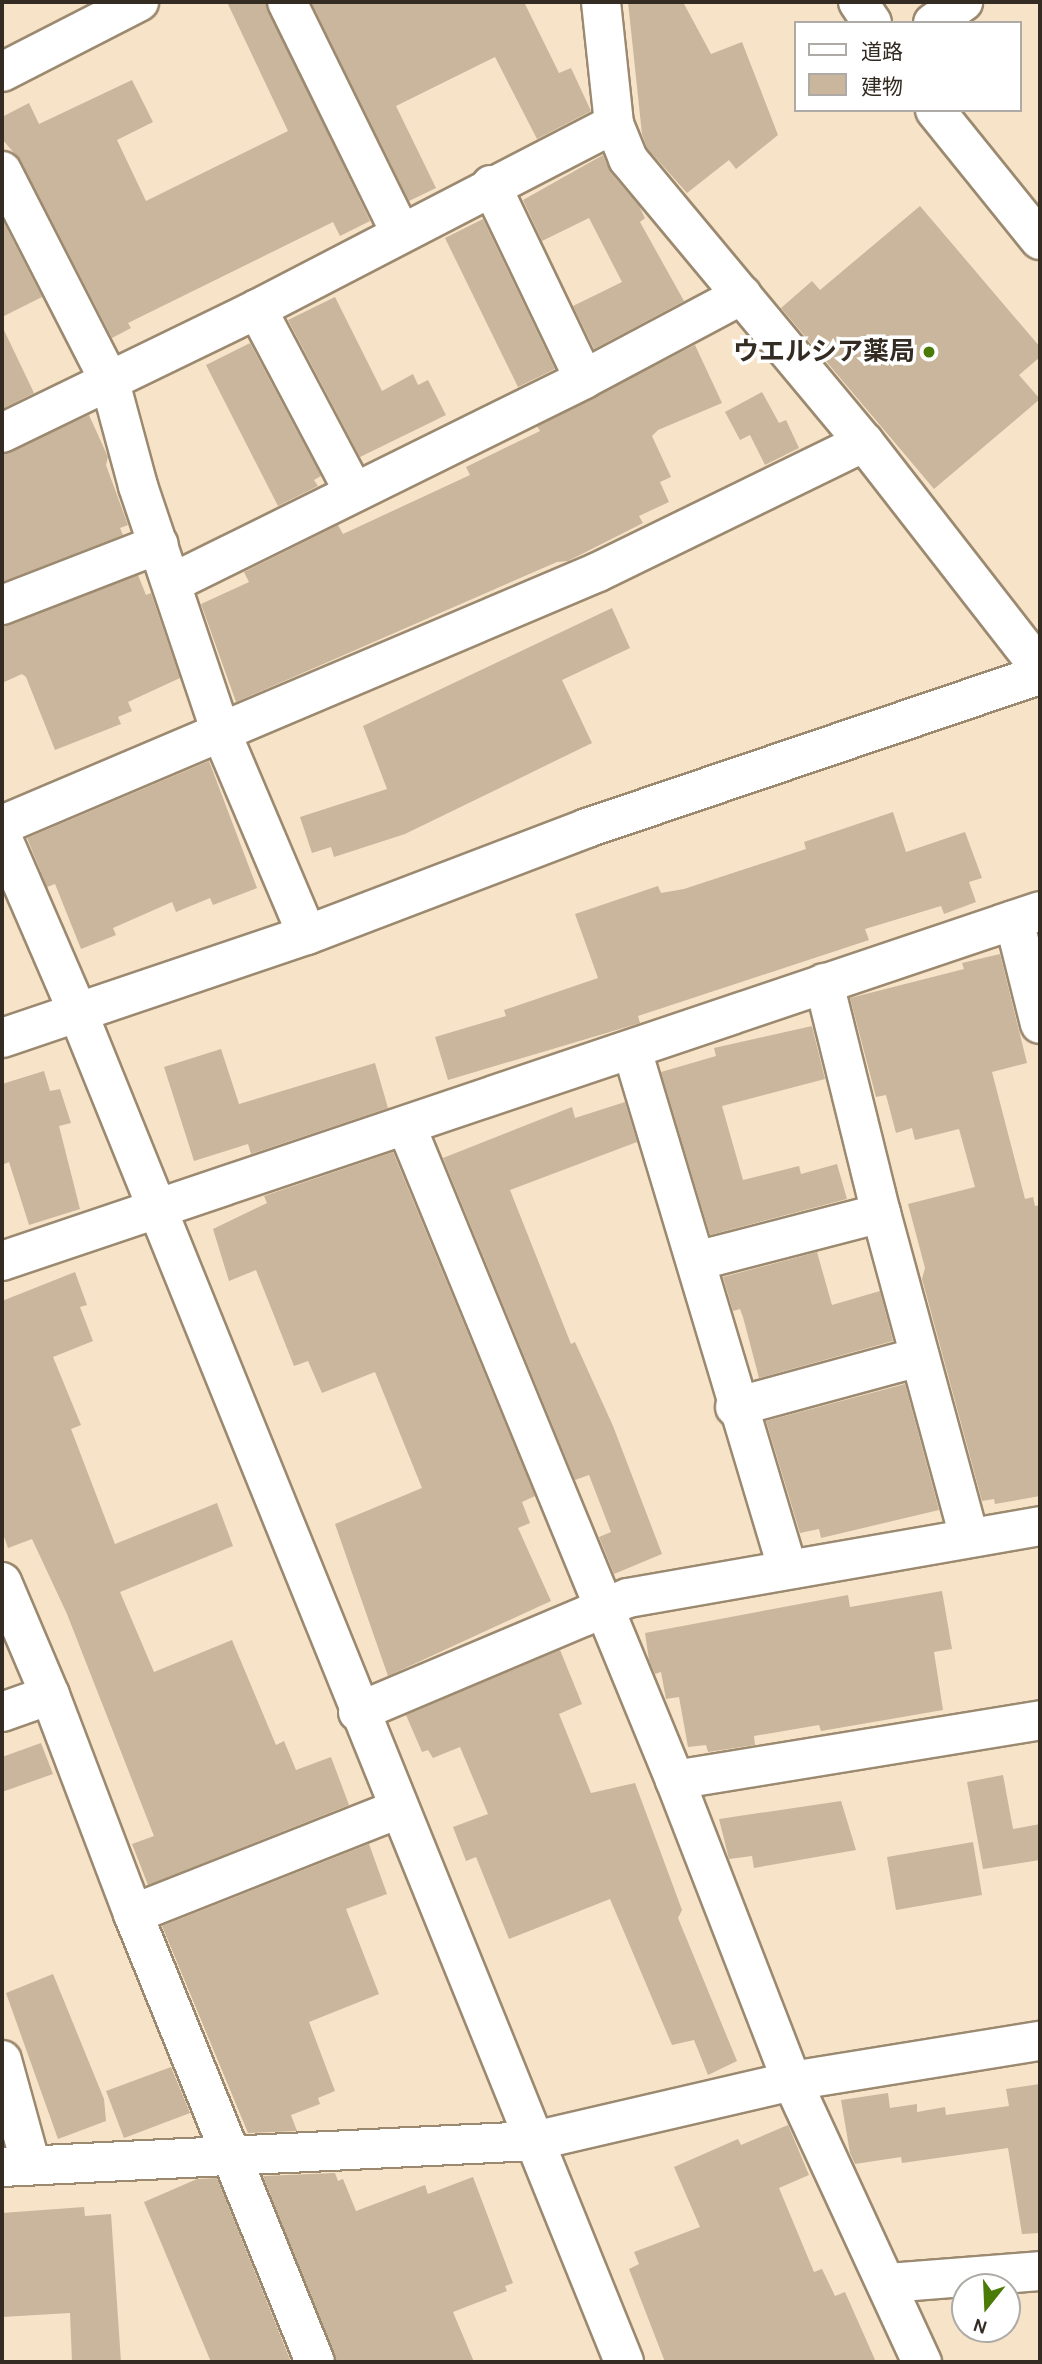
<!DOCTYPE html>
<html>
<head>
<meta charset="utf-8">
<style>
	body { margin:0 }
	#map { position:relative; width:1042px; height:2364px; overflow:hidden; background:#f6e3c8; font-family:Karla,"Noto Sans JP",sans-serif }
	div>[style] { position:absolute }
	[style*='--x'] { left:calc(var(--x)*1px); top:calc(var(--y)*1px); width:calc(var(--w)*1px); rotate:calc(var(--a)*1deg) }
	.building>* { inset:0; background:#c9b69c }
	.roads { filter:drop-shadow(2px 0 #9b8970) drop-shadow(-2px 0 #9b8970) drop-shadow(0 2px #9b8970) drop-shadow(0 -2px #9b8970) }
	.minor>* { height:38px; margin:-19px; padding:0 19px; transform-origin:19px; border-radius:19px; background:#fff }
	.tertiary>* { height:38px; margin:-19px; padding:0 19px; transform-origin:19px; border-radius:19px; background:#fff }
	.dots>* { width:19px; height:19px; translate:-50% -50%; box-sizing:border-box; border:4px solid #fff; border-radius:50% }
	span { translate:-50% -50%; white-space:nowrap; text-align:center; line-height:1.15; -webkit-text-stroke:7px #fff; paint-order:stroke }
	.poi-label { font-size:26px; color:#342c22; font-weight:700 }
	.right { translate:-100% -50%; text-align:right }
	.frame { position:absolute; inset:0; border:4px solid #342c22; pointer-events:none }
	.legend { position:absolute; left:794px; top:21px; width:228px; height:91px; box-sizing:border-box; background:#fff; border:2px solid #aeaba7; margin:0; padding:9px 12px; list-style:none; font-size:21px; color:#342c22 }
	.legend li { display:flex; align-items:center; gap:14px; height:35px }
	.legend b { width:35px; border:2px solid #aeaba7 }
	.north { position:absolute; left:951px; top:2273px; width:70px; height:70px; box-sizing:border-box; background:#fff; border:2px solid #aeaba7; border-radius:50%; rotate:198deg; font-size:19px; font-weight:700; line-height:28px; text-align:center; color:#342c22 }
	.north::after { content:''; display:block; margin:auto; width:24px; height:32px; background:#4a7b06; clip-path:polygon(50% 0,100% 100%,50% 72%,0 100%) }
</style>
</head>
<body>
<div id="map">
	<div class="building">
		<i style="clip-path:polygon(227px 2px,265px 2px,370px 221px,340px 236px,333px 222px,128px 323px,131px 328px,112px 338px,21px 161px,2px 139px,2px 117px,29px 103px,39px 124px,132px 80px,153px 122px,117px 140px,146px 201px,288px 131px)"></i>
		<i style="clip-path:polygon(311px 2px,524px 2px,559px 73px,571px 68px,591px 111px,537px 139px,495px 57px,396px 106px,436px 188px,409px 201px)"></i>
		<i style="clip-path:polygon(628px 2px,683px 2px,711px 54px,742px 42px,778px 135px,736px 169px,729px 160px,687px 193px,647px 148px,642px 134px)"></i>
		<i style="clip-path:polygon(603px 155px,611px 173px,639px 206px,645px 218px,640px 222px,684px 301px,594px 349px,573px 306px,622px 282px,589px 218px,542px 241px,523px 200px)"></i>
		<i style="clip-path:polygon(920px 206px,1040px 347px,1040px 357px,1019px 375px,1040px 399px,934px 489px,781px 308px,812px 281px,820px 290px)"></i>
		<i style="clip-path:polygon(2px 219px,42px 297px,2px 317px)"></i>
		<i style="clip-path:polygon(483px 219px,555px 369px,518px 387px,445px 238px)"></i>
		<i style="clip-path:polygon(335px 297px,382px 391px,413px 374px,418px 385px,428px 380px,446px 415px,360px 457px,288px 320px)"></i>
		<i style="clip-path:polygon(2px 326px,34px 393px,2px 409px)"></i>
		<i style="clip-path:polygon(250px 343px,321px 476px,314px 480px,318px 486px,278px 506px,206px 365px)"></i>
		<i style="clip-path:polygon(695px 345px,722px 403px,658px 430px,652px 436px,671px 477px,660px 482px,669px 502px,639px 516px,643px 523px,568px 561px,557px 562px,236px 702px,201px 604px,249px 582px,244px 572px,338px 525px,343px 534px,470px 475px,466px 467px,540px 431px,537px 426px)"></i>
		<i style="clip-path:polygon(762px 392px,779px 423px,786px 420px,799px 448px,765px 465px,750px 435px,740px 440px,725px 412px)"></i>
		<i style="clip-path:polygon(89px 415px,108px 457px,106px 465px,128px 525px,120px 528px,123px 535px,2px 582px,2px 455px)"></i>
		<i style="clip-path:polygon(138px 575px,146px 595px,151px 593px,180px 678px,128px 702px,132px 711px,118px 717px,121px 724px,55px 750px,26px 677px,22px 674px,2px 683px,2px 626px)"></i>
		<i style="clip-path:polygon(612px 608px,630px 648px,562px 680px,592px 743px,405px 834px,334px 857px,331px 847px,312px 853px,300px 817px,387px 789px,363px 726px)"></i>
		<i style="clip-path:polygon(209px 761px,257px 888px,213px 905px,210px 898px,176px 912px,172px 902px,113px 928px,116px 935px,81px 949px,55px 884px,47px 887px,27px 838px)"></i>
		<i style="clip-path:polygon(893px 812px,906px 852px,965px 832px,982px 878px,969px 882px,976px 902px,944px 914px,941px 906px,865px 929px,869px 940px,638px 1016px,640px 1023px,448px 1080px,435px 1037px,506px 1016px,504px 1010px,598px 978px,575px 914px,658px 886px,661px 893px,684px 889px,806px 849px,804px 842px)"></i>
		<i style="clip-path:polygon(1000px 954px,1027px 1063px,992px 1072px,1025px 1199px,1033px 1197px,1035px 1206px,1040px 1205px,1040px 1496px,995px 1504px,994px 1499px,982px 1501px,922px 1279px,925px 1268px,908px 1204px,975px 1187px,959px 1129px,915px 1140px,912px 1128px,896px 1133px,886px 1095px,876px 1097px,850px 998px,964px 969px,962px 963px)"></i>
		<i style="clip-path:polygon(812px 1026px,825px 1079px,722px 1106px,743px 1180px,799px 1166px,801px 1174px,837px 1164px,847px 1199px,710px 1235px,661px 1072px,716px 1056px,714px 1048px)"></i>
		<i style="clip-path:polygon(221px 1049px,239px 1104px,375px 1063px,388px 1108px,251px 1154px,248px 1144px,194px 1161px,164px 1067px)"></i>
		<i style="clip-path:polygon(44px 1071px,50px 1091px,60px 1089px,71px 1123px,59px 1126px,80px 1209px,29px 1225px,9px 1162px,2px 1165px,2px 1084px)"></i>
		<i style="clip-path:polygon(625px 1102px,637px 1142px,510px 1190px,571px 1344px,575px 1342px,613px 1426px,662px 1554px,614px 1574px,599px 1537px,611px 1532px,589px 1475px,575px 1480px,443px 1158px,572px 1107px,575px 1118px)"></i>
		<i style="clip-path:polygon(393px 1152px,535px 1496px,522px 1502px,530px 1523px,518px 1528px,551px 1601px,388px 1676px,335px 1524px,422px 1488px,375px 1372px,322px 1393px,308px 1361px,294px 1366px,256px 1270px,229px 1281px,213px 1229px,267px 1203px,264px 1196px)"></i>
		<i style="clip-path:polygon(817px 1252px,832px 1305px,880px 1291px,893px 1341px,759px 1378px,743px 1317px,740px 1309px,733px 1311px,723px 1277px)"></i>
		<i style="clip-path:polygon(75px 1272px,87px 1305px,80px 1307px,93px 1341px,53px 1357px,81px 1425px,71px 1429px,115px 1544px,217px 1503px,233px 1546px,120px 1592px,154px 1672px,232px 1640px,276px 1745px,284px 1741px,296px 1770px,331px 1757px,349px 1805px,148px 1885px,132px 1844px,154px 1836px,67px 1614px,32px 1539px,8px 1548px,2px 1531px,2px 1301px)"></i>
		<i style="clip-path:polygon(905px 1384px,939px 1510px,821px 1538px,819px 1529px,800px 1533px,766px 1421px)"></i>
		<i style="clip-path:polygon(942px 1591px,952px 1649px,934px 1652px,943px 1710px,821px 1731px,819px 1725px,754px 1736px,755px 1745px,708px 1752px,706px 1745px,688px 1747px,679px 1697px,666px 1699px,661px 1672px,655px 1674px,649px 1660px,645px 1633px,848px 1595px,850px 1607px)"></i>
		<i style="clip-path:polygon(560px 1650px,582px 1704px,559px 1714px,591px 1793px,635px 1783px,682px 1910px,678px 1918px,737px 2061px,708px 2075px,694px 2040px,672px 2045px,610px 1899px,509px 1939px,476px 1857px,466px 1861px,453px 1827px,488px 1814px,460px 1747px,433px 1758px,428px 1750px,422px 1752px,406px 1715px)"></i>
		<i style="clip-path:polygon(41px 1743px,53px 1774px,2px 1792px,2px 1757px)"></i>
		<i style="clip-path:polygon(1003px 1775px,1013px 1829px,1040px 1824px,1040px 1860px,983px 1869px,967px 1782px)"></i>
		<i style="clip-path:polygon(841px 1801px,856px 1850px,754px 1868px,752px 1856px,729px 1859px,719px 1819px)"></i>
		<i style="clip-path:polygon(973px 1842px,982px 1895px,896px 1910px,887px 1857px)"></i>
		<i style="clip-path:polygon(369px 1844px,387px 1894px,346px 1909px,379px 1994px,309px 2022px,335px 2091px,318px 2098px,320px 2104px,291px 2115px,297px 2131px,248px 2133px,162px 1926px)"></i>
		<i style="clip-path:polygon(53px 1974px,104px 2099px,106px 2121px,58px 2139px,6px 1993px)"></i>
		<i style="clip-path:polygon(171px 2067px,190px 2113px,124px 2138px,106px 2091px)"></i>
		<i style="clip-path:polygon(1040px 2084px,1040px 2233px,1022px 2234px,1008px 2148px,902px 2163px,901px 2157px,855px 2164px,850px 2153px,841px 2100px,888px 2093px,890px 2108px,917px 2104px,917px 2112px,945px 2107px,946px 2115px,1009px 2106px,1006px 2089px)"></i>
		<i style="clip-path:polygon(788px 2125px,809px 2175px,779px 2188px,814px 2272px,822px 2269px,835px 2296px,845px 2292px,876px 2362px,665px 2362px,629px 2269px,639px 2264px,634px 2252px,700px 2227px,674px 2167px,738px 2139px,741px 2145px)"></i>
		<i style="clip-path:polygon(335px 2173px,338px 2181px,343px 2179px,356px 2211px,425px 2185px,428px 2194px,473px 2177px,513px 2283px,505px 2286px,507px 2291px,453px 2312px,474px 2362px,336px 2362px,263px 2176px)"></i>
		<i style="clip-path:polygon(217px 2178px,291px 2362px,211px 2362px,144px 2202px,197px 2179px)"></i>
		<i style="clip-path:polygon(84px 2207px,85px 2216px,111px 2214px,121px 2362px,72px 2362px,70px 2313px,2px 2317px,2px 2213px)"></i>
	</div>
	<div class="roads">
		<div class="minor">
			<i style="--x:287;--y:2;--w:256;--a:63.8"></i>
			<i style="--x:601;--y:2;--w:123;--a:83.9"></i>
			<i style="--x:614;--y:124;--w:38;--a:68"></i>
			<i style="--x:628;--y:159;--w:368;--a:50.2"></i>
			<i style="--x:864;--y:442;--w:286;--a:52.1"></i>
			<i style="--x:933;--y:23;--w:37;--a:-35"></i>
			<i style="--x:2;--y:171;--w:237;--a:62.9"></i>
			<i style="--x:110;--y:382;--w:108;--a:74.9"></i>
			<i style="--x:138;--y:486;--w:260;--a:71.4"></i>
			<i style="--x:221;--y:732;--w:220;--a:67"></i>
			<i style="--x:491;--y:185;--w:215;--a:64.4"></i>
			<i style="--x:257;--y:309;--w:402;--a:-27.4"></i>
			<i style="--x:2;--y:433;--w:284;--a:-25.9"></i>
			<i style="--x:257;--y:309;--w:205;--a:62.1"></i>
			<i style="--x:172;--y:583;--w:460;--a:-26.3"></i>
			<i style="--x:584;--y:379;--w:179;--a:-28"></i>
			<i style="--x:2;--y:605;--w:168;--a:-21.2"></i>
			<i style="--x:2;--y:825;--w:647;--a:-23"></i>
			<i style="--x:598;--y:572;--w:296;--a:-26"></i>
			<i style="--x:2;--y:837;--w:192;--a:66.6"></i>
			<i style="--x:1014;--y:920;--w:107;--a:76"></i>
			<i style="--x:824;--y:983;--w:237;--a:76.1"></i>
			<i style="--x:881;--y:1213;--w:335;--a:74.8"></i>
			<i style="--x:632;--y:1050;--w:540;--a:73.31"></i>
			<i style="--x:407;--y:1128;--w:705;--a:67.66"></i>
			<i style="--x:675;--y:1780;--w:323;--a:68.8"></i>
			<i style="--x:792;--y:2081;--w:310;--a:65.2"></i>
			<i style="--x:2;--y:1261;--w:1095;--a:-18.63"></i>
			<i style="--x:696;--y:1261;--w:191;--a:-14.5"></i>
			<i style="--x:735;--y:1407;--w:191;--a:-15.2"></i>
			<i style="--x:2;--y:1582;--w:123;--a:67"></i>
			<i style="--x:50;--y:1695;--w:51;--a:160.5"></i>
			<i style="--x:50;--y:1695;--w:234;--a:69.2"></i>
			<i style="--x:358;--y:1712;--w:293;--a:-22.9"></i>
			<i style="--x:628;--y:1598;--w:418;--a:-9.9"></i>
			<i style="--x:675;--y:1780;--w:370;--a:-9.3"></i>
			<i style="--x:2;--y:2060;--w:109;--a:74.6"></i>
			<i style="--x:2;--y:2167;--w:533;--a:-2.8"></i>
			<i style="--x:534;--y:2141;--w:265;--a:-13.1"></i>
			<i style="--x:792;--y:2081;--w:251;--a:-9.2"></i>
			<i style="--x:888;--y:2283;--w:152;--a:-4.5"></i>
			<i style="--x:315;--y:2362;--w:484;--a:-112.1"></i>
			<i style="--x:133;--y:1914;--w:285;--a:-21.6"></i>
		</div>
		<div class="tertiary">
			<i style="--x:858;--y:2;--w:25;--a:56"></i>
			<i style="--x:2;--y:72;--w:154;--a:-27.1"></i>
			<i style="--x:935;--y:110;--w:167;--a:51.1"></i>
			<i style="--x:78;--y:1013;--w:1455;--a:67.96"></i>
			<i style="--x:2;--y:1038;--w:322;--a:-18.7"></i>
			<i style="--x:307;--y:935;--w:300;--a:-20.9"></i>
			<i style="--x:587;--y:828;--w:478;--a:-18.7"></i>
		</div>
	</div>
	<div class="dots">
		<i style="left:929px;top:352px;background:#4a7b06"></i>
	</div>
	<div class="poi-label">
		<span class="right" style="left:915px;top:352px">ウエルシア薬局</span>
	</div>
	<div class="frame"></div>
	<ul class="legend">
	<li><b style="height:9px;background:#fff"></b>道路</li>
	<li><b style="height:19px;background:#c9b69c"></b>建物</li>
	</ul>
	<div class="north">N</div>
</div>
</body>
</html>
